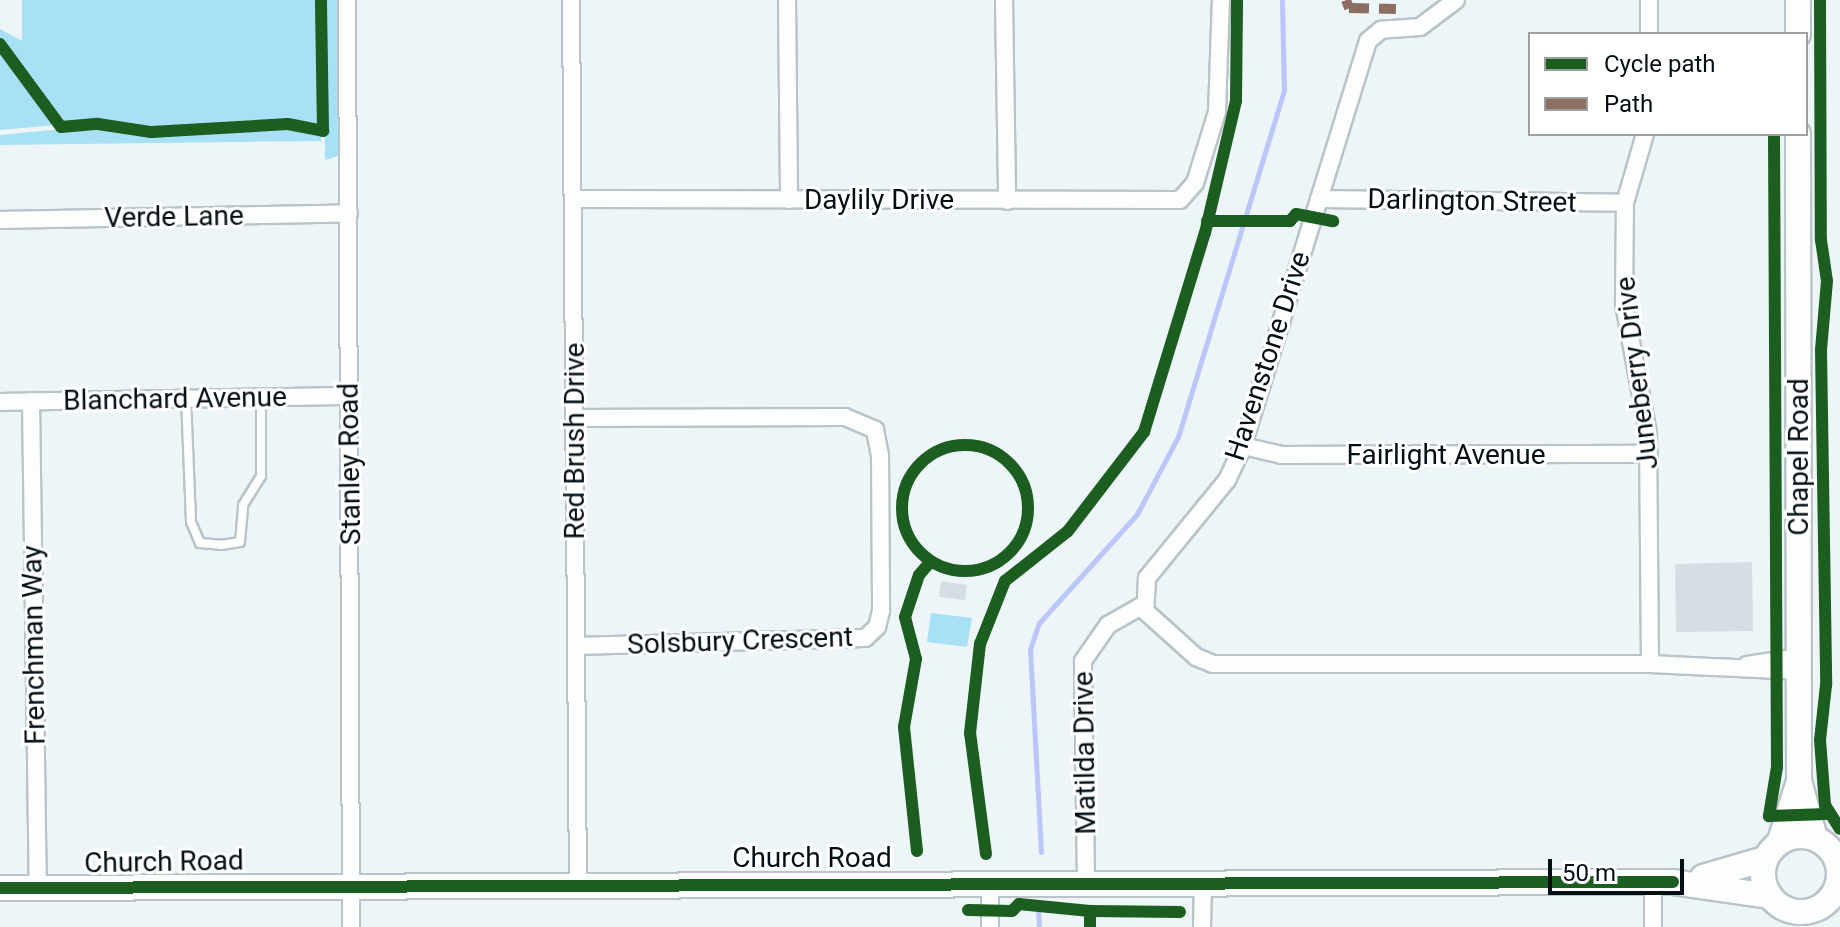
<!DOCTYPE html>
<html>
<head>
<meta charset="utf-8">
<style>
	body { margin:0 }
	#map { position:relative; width:1840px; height:927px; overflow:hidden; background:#edf5f8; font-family:Roboto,sans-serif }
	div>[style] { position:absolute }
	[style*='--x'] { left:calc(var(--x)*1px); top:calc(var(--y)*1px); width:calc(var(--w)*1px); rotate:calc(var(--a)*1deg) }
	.green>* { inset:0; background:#a8e1f6 }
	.stream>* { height:5px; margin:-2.5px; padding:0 2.5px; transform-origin:2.5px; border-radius:2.5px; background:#bac7f8 }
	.building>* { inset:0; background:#d6dee4 }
	.roads { filter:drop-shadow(2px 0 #bac4c8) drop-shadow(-2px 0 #bac4c8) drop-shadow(0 2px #bac4c8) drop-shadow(0 -2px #bac4c8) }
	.lane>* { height:8px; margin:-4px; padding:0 4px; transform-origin:4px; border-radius:4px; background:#fcfefe }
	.street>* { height:16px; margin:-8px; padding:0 8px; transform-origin:8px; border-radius:8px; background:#fcfefe }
	.secondary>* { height:24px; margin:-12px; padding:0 12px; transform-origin:12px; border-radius:12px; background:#fcfefe }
	.secondary>.ring { margin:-12px; padding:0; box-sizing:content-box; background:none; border:24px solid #fcfefe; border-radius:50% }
	.quiet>* { height:10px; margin-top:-5px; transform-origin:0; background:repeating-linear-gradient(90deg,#8d6e63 0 20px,transparent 0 30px) }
	.cycleway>* { height:12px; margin:-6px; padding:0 6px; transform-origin:6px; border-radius:6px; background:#1b5e20 }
	.cycleway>.ring { margin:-6px; padding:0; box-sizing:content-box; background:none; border:12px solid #1b5e20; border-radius:50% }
	span { translate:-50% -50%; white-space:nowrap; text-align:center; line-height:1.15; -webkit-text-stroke:6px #fff; paint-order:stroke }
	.street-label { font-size:28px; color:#040f14 }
	.legend { position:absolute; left:1528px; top:32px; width:280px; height:104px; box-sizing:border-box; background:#fff; border:2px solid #9b9fa1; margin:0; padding:10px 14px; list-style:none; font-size:24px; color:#040f14 }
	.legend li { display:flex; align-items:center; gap:16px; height:40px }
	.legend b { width:40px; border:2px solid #9b9fa1 }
	.scale { position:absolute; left:1548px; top:859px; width:136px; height:36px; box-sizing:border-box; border:4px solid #040f14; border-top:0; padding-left:10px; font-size:24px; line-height:28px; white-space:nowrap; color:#040f14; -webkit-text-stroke:6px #fff; paint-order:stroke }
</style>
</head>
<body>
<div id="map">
	<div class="green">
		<i style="clip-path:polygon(22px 0,320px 0,321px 129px,273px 122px,143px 130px,102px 123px,62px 125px,0 39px,0 29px,22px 41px)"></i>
		<i style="clip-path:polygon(324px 0,337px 0,338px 156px,325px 160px)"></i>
		<i style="clip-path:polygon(0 47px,34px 96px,57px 125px,0 130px)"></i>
		<i style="clip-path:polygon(93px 126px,143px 134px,285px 126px,321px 132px,321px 141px,0 145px,0 135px)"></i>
		<i style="clip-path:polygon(931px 613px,972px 618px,967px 647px,927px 642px)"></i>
	</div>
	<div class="stream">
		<i style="--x:1041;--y:852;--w:203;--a:-93.1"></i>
		<i style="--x:1030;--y:649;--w:28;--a:-71"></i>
		<i style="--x:1039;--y:623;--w:147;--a:-48"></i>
		<i style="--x:1137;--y:514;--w:87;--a:-62"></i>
		<i style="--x:1178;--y:437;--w:363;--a:-73"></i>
		<i style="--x:1284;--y:90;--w:90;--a:-91.3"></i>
		<i style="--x:1038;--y:909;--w:18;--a:87"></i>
	</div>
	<div class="building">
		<i style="clip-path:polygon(1752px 562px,1753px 631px,1676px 632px,1675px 564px)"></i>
		<i style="clip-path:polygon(941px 581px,967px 585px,965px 600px,939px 597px)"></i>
	</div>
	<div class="roads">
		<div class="lane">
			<i style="--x:186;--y:397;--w:125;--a:87.7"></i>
			<i style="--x:191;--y:522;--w:23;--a:67"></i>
			<i style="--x:200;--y:543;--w:21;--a:5"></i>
			<i style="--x:221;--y:545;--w:19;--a:-9"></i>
			<i style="--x:240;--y:542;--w:37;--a:-85"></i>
			<i style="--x:243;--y:505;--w:34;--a:-58"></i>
			<i style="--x:261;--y:476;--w:78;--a:-90"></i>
		</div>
		<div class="street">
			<i style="--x:347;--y:0;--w:927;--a:89.75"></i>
			<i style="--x:571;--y:0;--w:882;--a:89.55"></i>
			<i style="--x:787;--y:0;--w:200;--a:89.4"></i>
			<i style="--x:1004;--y:0;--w:201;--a:89.1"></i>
			<i style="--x:1456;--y:0;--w:45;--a:143.1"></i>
			<i style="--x:1420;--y:27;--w:39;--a:176"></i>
			<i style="--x:1381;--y:30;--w:17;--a:140"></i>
			<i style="--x:1368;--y:41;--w:424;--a:107.2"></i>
			<i style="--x:1243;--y:446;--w:38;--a:115"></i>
			<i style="--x:1227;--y:480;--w:127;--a:129.2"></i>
			<i style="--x:1147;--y:578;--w:33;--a:93"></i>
			<i style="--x:1145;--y:611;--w:69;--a:42"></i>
			<i style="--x:1196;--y:657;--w:18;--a:22"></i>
			<i style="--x:1213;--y:664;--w:437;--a:0"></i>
			<i style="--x:1650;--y:664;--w:150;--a:2.7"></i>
			<i style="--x:1649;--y:0;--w:34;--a:90"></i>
			<i style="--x:1645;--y:134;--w:72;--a:106.2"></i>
			<i style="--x:1625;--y:203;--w:101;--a:90.6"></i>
			<i style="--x:1624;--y:304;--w:131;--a:79.5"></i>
			<i style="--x:1648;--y:433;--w:231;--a:89.5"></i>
			<i style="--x:573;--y:199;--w:607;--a:0.09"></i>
			<i style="--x:1180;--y:200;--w:23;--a:-49"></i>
			<i style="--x:1195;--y:183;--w:74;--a:-72.8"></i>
			<i style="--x:1217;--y:112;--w:112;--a:-88"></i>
			<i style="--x:1319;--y:199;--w:306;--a:0.7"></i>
			<i style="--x:0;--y:220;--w:349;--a:-1.1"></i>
			<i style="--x:31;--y:401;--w:487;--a:89.2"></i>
			<i style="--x:0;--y:402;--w:349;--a:-1"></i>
			<i style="--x:575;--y:418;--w:270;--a:-0.2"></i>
			<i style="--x:845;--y:417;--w:33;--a:23"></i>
			<i style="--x:875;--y:430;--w:25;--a:79"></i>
			<i style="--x:880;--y:455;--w:156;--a:89.6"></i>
			<i style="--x:881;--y:611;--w:16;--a:104"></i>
			<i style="--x:877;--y:627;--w:16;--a:137"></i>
			<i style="--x:865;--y:638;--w:289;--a:178.4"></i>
			<i style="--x:1243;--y:446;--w:39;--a:13"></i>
			<i style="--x:1281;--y:455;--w:368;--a:-0.2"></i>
			<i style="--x:1747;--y:665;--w:53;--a:-8.7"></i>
			<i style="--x:1838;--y:864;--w:2;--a:0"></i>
			<i style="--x:990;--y:881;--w:46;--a:90"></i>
			<i style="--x:1086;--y:881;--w:220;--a:-90.8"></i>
			<i style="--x:1083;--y:661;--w:44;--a:-55.2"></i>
			<i style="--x:1108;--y:625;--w:40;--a:-29.7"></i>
			<i style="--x:1653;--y:882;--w:45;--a:90"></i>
			<i style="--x:1836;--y:888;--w:4;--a:0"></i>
			<i style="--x:1202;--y:927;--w:46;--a:-88.8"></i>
		</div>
		<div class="secondary">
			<i style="--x:1798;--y:0;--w:34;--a:90"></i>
			<i style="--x:1799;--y:781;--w:59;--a:74.3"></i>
			<i class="ring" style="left:1763px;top:836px;width:52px;height:52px"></i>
			<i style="--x:1780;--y:841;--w:63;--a:-72.4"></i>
			<i style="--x:1799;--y:781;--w:647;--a:-90.09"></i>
			<i style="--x:1703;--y:877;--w:65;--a:-16.2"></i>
			<i style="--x:0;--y:888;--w:1673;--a:-0.21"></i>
			<i style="--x:1673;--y:882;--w:97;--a:8.3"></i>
		</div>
	</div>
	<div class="quiet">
		<i style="--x:1346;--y:0;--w:9;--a:69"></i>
		<i style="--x:1349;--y:8;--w:47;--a:1.2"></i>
	</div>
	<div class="cycleway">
		<i style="--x:1820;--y:0;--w:240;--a:89.8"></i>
		<i style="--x:1821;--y:240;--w:41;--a:81.7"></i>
		<i style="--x:1827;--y:281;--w:69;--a:95"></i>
		<i style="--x:1821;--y:350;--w:335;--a:89.1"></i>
		<i style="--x:1826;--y:685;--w:55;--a:96.2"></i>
		<i style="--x:1820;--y:740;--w:65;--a:85.6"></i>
		<i style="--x:1825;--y:805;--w:28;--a:58"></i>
		<i style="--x:0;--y:44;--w:103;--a:53.7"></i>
		<i style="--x:61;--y:127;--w:37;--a:-5"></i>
		<i style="--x:98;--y:124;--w:54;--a:8.6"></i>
		<i style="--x:151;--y:132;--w:137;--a:-3.3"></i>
		<i style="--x:288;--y:124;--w:36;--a:11"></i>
		<i style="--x:323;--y:131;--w:131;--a:-90.9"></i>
		<i style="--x:1774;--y:134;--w:633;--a:89.73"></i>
		<i style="--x:1777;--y:767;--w:50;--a:99.3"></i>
		<i style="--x:1769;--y:816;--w:58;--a:-2"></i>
		<i style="--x:1207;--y:221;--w:83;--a:0"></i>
		<i style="--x:1290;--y:221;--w:9;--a:-49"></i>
		<i style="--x:1296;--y:214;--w:38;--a:11"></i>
		<i class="ring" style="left:902px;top:445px;width:114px;height:114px"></i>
		<i style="--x:917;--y:851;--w:125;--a:-96"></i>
		<i style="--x:904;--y:727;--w:69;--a:-80"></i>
		<i style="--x:916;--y:659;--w:43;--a:-104.7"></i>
		<i style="--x:905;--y:617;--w:44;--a:-71.6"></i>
		<i style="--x:919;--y:575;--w:18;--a:-49"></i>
		<i style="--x:986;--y:854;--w:122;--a:-97.5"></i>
		<i style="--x:970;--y:733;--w:90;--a:-83.6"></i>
		<i style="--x:980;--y:644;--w:68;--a:-68.4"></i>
		<i style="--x:1005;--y:581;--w:80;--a:-38.4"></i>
		<i style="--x:1068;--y:531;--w:125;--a:-52.5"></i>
		<i style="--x:1144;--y:432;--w:208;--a:-73"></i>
		<i style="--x:1205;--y:233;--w:136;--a:-76.8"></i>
		<i style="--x:1236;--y:101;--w:101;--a:-89.4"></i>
		<i style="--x:0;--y:888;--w:1673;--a:-0.21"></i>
		<i style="--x:968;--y:910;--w:44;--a:1.3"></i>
		<i style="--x:1012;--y:911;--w:10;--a:-45"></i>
		<i style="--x:1019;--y:904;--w:71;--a:5.6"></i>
		<i style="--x:1090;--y:927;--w:16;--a:-90"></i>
		<i style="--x:1090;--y:911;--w:90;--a:0.6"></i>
	</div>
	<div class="street-label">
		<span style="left:879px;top:200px">Daylily Drive</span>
		<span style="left:1472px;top:201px;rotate:1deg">Darlington Street</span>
		<span style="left:174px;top:217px;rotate:-1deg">Verde Lane</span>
		<span style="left:1268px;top:356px;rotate:-72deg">Havenstone Drive</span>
		<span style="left:1637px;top:373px;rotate:-97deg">Juneberry Drive</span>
		<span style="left:175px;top:399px;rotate:-1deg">Blanchard Avenue</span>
		<span style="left:575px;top:441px;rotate:-90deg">Red Brush Drive</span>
		<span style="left:1446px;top:455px">Fairlight Avenue</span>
		<span style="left:1799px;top:457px;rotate:-90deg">Chapel Road</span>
		<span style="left:350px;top:464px;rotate:-91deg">Stanley Road</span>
		<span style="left:740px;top:641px;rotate:-2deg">Solsbury Crescent</span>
		<span style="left:34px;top:645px;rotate:-91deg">Frenchman Way</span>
		<span style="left:1085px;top:753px;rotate:-91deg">Matilda Drive</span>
		<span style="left:812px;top:858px">Church Road</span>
		<span style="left:164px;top:862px;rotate:-1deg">Church Road</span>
	</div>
	<ul class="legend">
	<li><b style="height:10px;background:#1b5e20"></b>Cycle path</li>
	<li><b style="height:10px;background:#8d6e63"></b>Path</li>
	</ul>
	<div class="scale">50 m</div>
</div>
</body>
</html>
